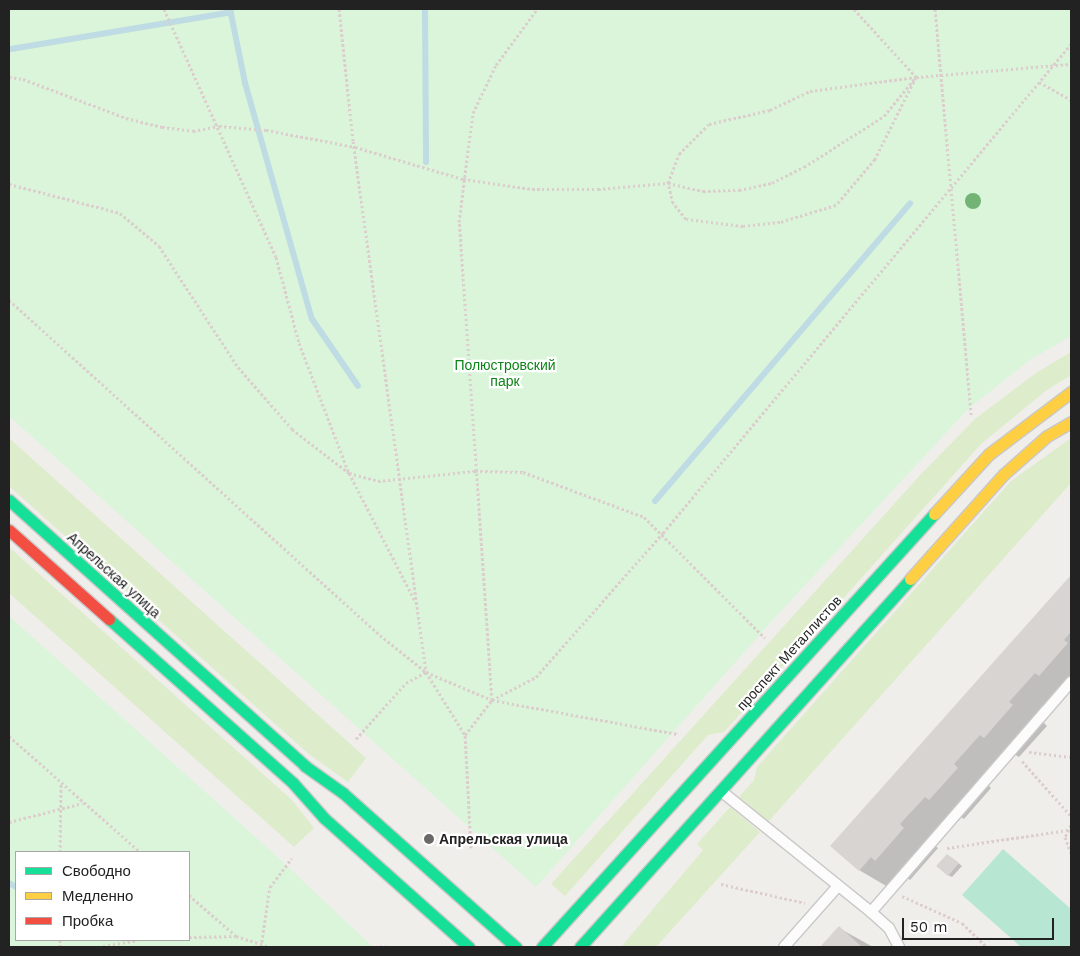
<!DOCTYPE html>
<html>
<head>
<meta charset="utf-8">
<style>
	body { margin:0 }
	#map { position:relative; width:1080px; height:956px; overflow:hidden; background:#f0eeeb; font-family:"Work Sans",sans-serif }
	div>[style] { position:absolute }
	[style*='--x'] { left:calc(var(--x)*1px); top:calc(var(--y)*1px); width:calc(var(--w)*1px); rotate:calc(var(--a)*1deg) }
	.grass>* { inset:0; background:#ddeccb }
	.park>* { inset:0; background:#daf5da }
	.pitch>* { inset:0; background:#b7e6d2 }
	.shadow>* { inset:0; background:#0003 }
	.stream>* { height:6px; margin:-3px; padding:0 3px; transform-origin:3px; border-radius:3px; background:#bfdbe3 }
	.building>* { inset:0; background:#d7d4d2 }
	.path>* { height:3px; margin-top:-1.5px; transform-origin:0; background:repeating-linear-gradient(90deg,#dccecd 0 2.5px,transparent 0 5px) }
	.roads { filter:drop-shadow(1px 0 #c9c8c7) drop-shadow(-1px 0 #c9c8c7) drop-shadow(0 1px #c9c8c7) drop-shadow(0 -1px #c9c8c7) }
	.lane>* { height:10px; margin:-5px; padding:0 5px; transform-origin:5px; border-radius:5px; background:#fdfcfc }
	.fast>* { height:11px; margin:-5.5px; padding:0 5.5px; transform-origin:5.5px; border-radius:5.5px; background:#16e098 }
	.slow>* { height:11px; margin:-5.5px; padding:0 5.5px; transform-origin:5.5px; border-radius:5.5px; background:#ffcf43 }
	.jam>* { height:11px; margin:-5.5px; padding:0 5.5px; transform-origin:5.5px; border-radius:5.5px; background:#f24e42 }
	.trees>* { width:16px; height:16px; margin:-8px; border-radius:50%; background:#73b476 }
	.dots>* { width:14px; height:14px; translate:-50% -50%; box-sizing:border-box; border:2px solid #fff; border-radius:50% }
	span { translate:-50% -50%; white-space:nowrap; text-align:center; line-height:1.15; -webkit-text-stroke:4.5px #fff; paint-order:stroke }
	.park-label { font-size:14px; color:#0c8416 }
	.street-label { font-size:14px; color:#222 }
	.poi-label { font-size:14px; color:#222; font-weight:700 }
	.left { translate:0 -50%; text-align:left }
	.frame { position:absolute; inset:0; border:10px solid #222; pointer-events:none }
	.legend { position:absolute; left:15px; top:851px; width:175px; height:90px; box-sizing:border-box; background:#fff; border:1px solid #a7a7a7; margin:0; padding:6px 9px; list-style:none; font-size:15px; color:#222 }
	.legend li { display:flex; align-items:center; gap:10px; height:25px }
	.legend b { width:25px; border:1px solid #a7a7a7 }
	.scale { position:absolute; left:902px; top:918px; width:152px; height:22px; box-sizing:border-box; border:2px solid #222; border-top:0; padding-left:6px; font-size:15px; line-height:18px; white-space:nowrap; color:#222; -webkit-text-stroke:4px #fff; paint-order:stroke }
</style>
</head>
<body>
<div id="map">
	<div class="grass">
		<i style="clip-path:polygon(1071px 352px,1071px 375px,1047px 390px,981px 444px,724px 732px,708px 735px,565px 896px,551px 884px,922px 473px,975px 419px,1036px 373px)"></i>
		<i style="clip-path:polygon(9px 438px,366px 758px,348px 782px,310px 755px,9px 486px)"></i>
		<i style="clip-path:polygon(1071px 438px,1071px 483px,768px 822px,739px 797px,754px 780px,757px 767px,1011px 481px)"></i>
		<i style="clip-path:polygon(9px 547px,292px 800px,314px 828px,294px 847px,9px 593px)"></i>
		<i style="clip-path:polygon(730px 807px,760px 832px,656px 947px,621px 947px,703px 850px,697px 844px)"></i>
	</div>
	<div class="park">
		<i style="clip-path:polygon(9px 9px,1071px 9px,1071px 336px,1030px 360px,968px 409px,769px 624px,536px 887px,9px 416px)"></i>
		<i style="clip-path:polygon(evenodd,9px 616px,270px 850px,373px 947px,9px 947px,9px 616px,16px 852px,189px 852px,189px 940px,16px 940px,16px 852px)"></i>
	</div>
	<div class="pitch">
		<i style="clip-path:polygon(1003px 849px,1071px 909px,1071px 947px,1021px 947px,962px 895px)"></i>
	</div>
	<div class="shadow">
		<i style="clip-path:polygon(1071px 576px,1071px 694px,1069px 692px,1043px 722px,1047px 726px,1019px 757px,1014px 754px,987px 784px,991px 788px,964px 819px,959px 816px,934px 845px,938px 848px,910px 880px,905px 877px,893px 890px,859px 870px,832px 846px)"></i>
		<i style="clip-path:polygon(952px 858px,962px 866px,952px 877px,948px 875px)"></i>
		<i style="clip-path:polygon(839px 928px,873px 947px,821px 947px)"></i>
	</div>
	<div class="stream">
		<i style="--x:230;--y:9;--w:76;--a:78.5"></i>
		<i style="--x:245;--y:83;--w:245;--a:74.2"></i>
		<i style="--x:312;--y:319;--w:81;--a:55.5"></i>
		<i style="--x:425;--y:9;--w:153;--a:89.6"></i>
		<i style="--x:11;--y:49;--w:223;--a:-9.5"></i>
		<i style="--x:655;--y:501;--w:392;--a:-49.4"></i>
		<i style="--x:9;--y:883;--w:8;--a:30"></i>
	</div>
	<div class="building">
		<i style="clip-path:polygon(1071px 575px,1071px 632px,1064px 640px,1068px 643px,1039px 676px,1035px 673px,1009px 702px,1013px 705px,984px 738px,980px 735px,954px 764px,958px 768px,929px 800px,925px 797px,900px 824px,904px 828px,875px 861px,871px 857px,859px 871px,830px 846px)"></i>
		<i style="clip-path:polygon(947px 854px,959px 863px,948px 876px,936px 866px)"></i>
		<i style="clip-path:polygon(839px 926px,862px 947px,820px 947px)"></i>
	</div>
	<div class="path">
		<i style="--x:164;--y:9;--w:272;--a:65.7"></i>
		<i style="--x:276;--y:257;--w:89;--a:75"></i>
		<i style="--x:299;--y:343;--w:139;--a:69"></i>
		<i style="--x:349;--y:473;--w:146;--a:62.7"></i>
		<i style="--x:339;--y:9;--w:133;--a:83.9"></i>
		<i style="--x:353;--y:141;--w:536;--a:82.17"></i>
		<i style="--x:426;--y:672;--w:74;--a:58.2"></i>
		<i style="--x:854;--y:9;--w:92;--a:47.6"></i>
		<i style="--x:916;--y:77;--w:156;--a:-4.8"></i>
		<i style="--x:935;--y:9;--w:407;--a:84.9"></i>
		<i style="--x:9;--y:77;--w:14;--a:8"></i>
		<i style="--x:23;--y:79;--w:110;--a:20.7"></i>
		<i style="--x:126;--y:118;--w:37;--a:14"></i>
		<i style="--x:162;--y:127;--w:31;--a:7"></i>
		<i style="--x:193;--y:131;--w:26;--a:-11"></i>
		<i style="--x:219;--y:126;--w:47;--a:4.9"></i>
		<i style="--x:266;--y:130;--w:91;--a:10.8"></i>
		<i style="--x:355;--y:147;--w:113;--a:16.5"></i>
		<i style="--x:463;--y:179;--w:70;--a:8.2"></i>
		<i style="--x:532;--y:189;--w:66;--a:0"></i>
		<i style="--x:598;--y:189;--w:70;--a:-4.9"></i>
		<i style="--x:668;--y:183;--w:36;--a:13"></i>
		<i style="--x:703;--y:191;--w:36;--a:-2"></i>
		<i style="--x:739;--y:190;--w:34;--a:-12"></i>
		<i style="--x:772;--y:183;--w:36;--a:-27"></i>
		<i style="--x:804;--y:167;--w:95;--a:-32.5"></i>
		<i style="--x:884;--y:116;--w:50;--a:-50.6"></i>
		<i style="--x:916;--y:77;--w:92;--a:116.6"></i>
		<i style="--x:875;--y:159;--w:60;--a:130.3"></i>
		<i style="--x:836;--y:205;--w:59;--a:163.1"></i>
		<i style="--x:780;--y:222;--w:37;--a:174"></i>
		<i style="--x:743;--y:226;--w:57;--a:-173"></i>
		<i style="--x:686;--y:219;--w:21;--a:-129"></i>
		<i style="--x:673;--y:203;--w:21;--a:-104"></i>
		<i style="--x:668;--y:183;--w:31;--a:-69"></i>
		<i style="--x:679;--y:154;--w:42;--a:-45"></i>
		<i style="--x:709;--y:124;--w:63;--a:-12.9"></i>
		<i style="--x:770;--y:110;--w:44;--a:-25.4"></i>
		<i style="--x:810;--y:91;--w:107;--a:-7.5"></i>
		<i style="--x:1039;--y:82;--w:37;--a:29"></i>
		<i style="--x:9;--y:184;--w:115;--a:14.6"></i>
		<i style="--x:120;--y:213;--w:51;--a:40.2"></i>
		<i style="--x:159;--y:246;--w:145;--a:56.9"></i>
		<i style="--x:238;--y:367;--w:82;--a:48.9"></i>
		<i style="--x:292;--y:429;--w:72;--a:37.7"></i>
		<i style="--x:349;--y:473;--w:30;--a:15"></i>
		<i style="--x:378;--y:481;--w:98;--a:-5.9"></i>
		<i style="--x:475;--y:471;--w:48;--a:1.2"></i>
		<i style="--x:523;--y:472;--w:129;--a:20.4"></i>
		<i style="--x:644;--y:517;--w:171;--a:45"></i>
		<i style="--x:9;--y:300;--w:500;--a:42.1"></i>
		<i style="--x:380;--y:635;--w:59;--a:38.8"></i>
		<i style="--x:426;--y:672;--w:72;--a:23"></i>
		<i style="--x:492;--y:700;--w:188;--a:10.4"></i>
		<i style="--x:492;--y:700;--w:479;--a:-93.9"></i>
		<i style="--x:459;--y:222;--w:110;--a:-82.7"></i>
		<i style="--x:473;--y:113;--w:53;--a:-64.4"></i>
		<i style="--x:496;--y:65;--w:69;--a:-53.8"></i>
		<i style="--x:9;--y:736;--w:175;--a:41.5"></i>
		<i style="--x:356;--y:739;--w:75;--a:-48.2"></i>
		<i style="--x:406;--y:683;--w:23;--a:-29"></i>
		<i style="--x:1029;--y:752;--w:42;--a:6.8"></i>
		<i style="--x:1022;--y:761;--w:74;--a:48.3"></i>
		<i style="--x:9;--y:822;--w:76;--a:-14.4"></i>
		<i style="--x:1071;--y:825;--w:13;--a:117"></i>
		<i style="--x:1065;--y:837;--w:17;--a:69"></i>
		<i style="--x:471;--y:848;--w:113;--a:-93"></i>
		<i style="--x:465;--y:735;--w:44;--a:-52.4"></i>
		<i style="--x:492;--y:700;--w:50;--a:-27.6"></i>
		<i style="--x:536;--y:677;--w:192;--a:-48.6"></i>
		<i style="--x:663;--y:533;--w:637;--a:-50.16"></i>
		<i style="--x:947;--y:848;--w:122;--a:-8.5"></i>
		<i style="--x:60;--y:852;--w:68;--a:-89.2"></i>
		<i style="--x:721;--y:884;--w:86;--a:12.7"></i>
		<i style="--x:189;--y:895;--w:62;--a:41.1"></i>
		<i style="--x:902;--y:896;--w:66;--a:24.2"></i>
		<i style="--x:962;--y:923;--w:35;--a:44"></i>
		<i style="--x:189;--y:937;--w:47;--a:-1.2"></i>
		<i style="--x:236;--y:936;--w:35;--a:18"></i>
		<i style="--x:60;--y:947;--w:7;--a:-90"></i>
		<i style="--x:98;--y:947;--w:41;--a:-9.9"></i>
		<i style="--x:261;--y:947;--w:61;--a:-81.5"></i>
		<i style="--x:270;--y:887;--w:36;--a:-53"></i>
		<i style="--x:375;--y:947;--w:11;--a:-5"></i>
	</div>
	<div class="roads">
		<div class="lane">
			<i style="--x:721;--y:791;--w:193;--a:38.9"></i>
			<i style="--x:871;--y:912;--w:24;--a:42"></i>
			<i style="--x:889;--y:928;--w:21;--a:62"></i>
			<i style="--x:871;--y:912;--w:305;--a:-49"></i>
			<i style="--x:784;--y:947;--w:81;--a:-48.5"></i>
		</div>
		<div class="fast">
			<i style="--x:9;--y:500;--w:398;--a:41.9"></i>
			<i style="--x:305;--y:766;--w:47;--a:35.4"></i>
			<i style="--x:343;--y:793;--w:232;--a:41.7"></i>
			<i style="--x:109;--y:619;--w:246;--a:41.7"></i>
			<i style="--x:293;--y:783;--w:47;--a:48.5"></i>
			<i style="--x:324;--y:818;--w:194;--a:41.7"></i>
			<i style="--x:542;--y:947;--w:584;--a:-47.85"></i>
			<i style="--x:580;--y:947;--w:494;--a:-48.1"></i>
		</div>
		<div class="slow">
			<i style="--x:934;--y:514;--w:81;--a:-47.5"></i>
			<i style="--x:989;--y:454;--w:103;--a:-37.1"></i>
			<i style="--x:910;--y:579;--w:141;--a:-48.2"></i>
			<i style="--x:1004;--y:474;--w:57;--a:-41.5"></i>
			<i style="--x:1047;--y:436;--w:28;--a:-30"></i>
		</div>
		<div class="jam">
			<i style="--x:9;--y:530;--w:134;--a:41.7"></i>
		</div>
	</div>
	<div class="trees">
		<i style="left:973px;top:201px"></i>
	</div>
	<div class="dots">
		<i style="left:429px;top:839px;background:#6a6968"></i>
	</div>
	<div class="park-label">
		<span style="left:505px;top:373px">Полюстровский<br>парк</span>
	</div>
	<div class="street-label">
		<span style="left:114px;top:575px;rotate:42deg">Апрельская улица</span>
		<span style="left:789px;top:653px;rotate:-48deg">проспект Металлистов</span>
	</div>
	<div class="poi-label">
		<span class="left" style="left:439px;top:839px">Апрельская улица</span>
	</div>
	<div class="frame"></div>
	<ul class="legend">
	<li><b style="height:6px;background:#16e098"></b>Свободно</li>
	<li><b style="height:6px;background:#ffcf43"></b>Медленно</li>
	<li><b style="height:6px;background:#f24e42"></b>Пробка</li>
	</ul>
	<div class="scale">50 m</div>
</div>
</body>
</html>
